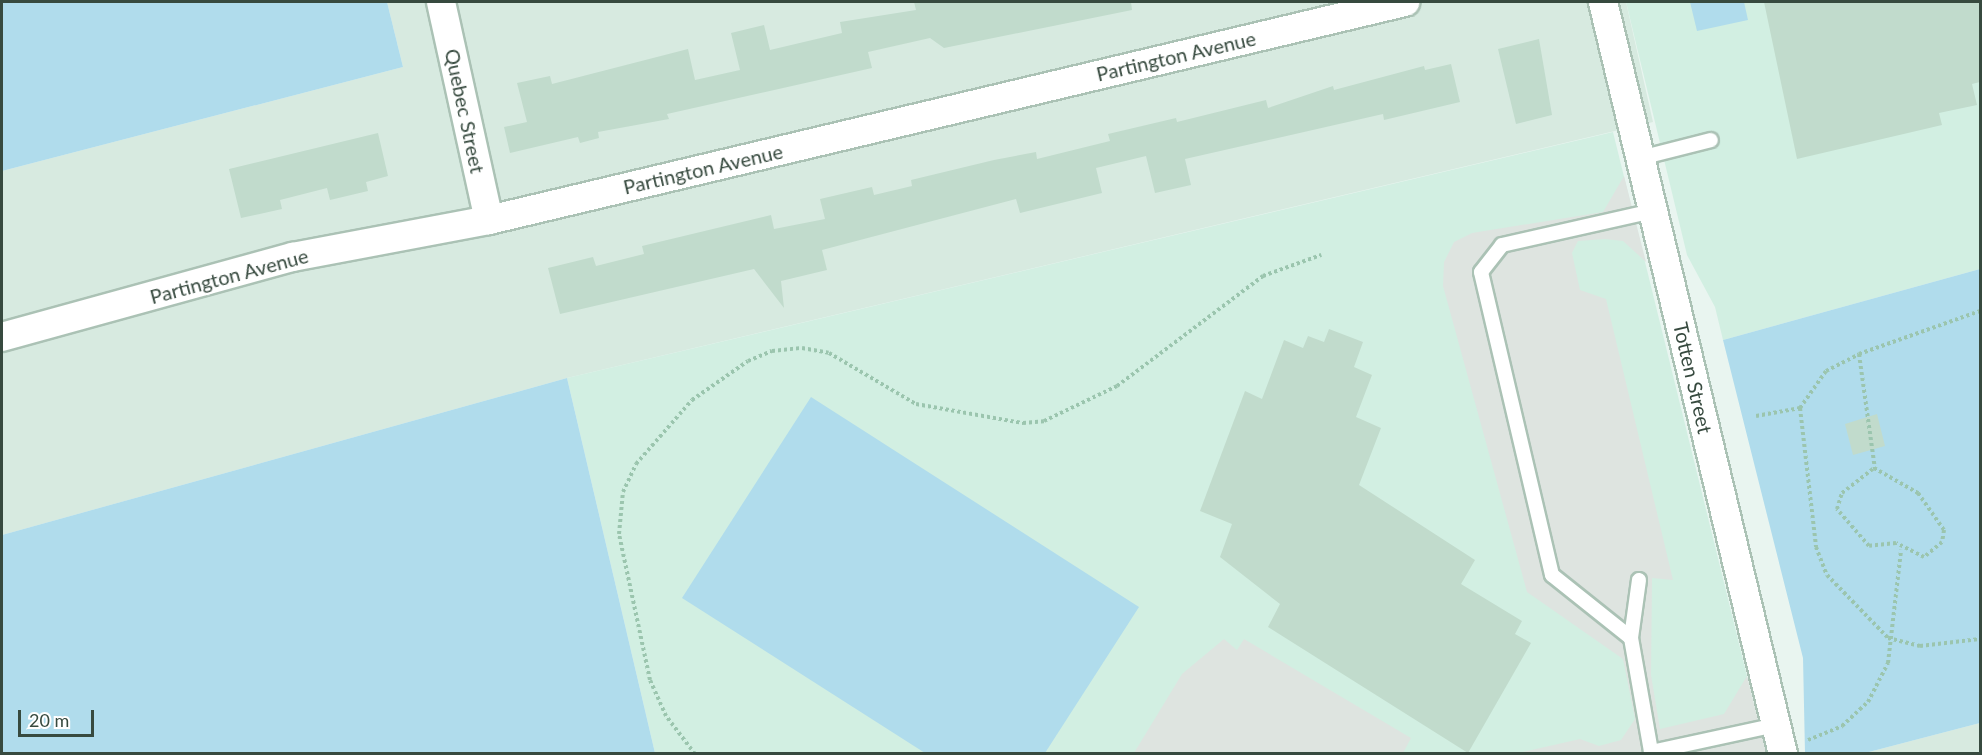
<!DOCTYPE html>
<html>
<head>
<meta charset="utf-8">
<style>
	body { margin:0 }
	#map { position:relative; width:1982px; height:755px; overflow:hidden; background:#e9f5f0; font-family:Lato,sans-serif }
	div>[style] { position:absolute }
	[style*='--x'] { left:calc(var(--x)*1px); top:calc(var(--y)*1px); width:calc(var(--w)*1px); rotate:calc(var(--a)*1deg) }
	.residential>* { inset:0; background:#d7eae0 }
	.education>* { inset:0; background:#d2efe2 }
	.green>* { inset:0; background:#b0dcec }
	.parking>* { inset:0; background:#dee4e0 }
	.building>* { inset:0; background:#c1dbcc }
	.path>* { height:4px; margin-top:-2px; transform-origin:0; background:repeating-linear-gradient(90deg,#9bc5ae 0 3px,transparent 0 6px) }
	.roads { filter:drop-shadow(2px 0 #abc2b5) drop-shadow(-2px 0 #abc2b5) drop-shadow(0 2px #abc2b5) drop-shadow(0 -2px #abc2b5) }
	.service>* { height:14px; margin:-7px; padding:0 7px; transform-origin:7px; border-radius:7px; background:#fff }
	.minor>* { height:28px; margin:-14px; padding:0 14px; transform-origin:14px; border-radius:14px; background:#fff }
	span { translate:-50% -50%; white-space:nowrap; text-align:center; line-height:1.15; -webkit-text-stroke:4.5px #fff; paint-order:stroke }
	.street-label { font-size:20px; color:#374a3f }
	.frame { position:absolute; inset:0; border:3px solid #374a3f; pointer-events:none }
	.scale { position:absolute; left:18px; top:710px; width:76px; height:27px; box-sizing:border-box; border:3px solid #374a3f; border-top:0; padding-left:8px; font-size:18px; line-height:21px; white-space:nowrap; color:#374a3f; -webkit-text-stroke:4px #fff; paint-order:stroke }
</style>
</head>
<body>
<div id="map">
	<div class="residential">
		<i style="clip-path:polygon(387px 2px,1626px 2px,1653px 122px,567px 378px,2px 535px,2px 171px,403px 67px)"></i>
		<i style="clip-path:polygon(1980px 723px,1980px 753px,1865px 753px)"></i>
	</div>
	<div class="education">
		<i style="clip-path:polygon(1626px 2px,1980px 2px,1980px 269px,1723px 340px,1715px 307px,1687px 255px)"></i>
		<i style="clip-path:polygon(1613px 132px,1766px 753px,655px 753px,567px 378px)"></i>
	</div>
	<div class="green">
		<i style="clip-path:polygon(2px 2px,387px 2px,403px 67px,2px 171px)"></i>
		<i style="clip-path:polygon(1690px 2px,1744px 2px,1748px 20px,1697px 31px)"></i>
		<i style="clip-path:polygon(1980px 269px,1980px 723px,1865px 753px,1805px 753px,1803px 658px,1723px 340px)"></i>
		<i style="clip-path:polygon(567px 378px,655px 753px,2px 753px,2px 535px)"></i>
		<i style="clip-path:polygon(811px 397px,1139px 607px,1045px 753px,925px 753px,682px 598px)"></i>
	</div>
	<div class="parking">
		<i style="clip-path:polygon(1624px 176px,1646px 262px,1623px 241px,1605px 239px,1578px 241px,1572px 253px,1580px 290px,1606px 299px,1673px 580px,1652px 578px,1651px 675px,1660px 729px,1724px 714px,1747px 676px,1766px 753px,1518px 753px,1580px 739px,1599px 746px,1621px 740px,1635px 719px,1623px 659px,1527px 592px,1443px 286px,1444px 262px,1454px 242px,1472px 233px,1603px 212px)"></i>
		<i style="clip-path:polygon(1224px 639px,1237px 650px,1244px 639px,1411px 738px,1403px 753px,1134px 753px,1182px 674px)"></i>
	</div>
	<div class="building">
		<i style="clip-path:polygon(914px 2px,1131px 2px,1132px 10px,944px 48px,930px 38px,868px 52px,872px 68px,667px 114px,669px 119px,598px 132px,599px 138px,580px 143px,578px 137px,510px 153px,504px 127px,527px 122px,517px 83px,550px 76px,552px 84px,688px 49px,695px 80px,740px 70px,731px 33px,764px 25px,770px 50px,842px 33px,840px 22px,916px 10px)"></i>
		<i style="clip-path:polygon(1764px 2px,1980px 2px,1980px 82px,1972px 84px,1977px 105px,1939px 113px,1942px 125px,1797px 159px)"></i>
		<i style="clip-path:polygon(1539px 39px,1552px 115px,1516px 124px,1498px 49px)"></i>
		<i style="clip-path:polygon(1451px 64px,1460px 102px,1384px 120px,1383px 114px,1185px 159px,1191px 185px,1155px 193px,1146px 156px,1096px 168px,1102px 193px,1020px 213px,1016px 199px,822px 250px,827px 270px,781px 281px,784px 308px,754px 269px,560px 314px,548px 268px,593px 257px,596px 266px,644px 254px,642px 246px,771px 215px,774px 229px,825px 219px,820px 199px,872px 187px,874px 195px,912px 186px,911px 180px,994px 160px,1036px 152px,1037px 159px,1110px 141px,1108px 134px,1176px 118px,1177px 122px,1266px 100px,1268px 108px,1333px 86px,1334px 90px,1424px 66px,1425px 70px)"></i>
		<i style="clip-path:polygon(378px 133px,388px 176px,366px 182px,368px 191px,330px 200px,327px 188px,280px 200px,282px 209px,241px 218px,229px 169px)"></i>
		<i style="clip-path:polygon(1329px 329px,1363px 342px,1354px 367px,1372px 375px,1356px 417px,1381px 428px,1359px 485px,1475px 560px,1461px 584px,1522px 621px,1515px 634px,1531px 643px,1468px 753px,1268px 627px,1280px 604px,1220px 557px,1232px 524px,1200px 511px,1245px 391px,1262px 399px,1284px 340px,1303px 348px,1308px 336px,1324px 342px)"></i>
		<i style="clip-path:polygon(1877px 414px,1885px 446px,1853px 455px,1845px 424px)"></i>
	</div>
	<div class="path">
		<i style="--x:1859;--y:354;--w:116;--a:82.1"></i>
		<i style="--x:1800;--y:408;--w:140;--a:83.4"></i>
		<i style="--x:1816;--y:547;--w:30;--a:69"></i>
		<i style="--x:1827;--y:575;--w:88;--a:45.9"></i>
		<i style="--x:1888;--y:638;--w:33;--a:14"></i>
		<i style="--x:1920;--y:646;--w:60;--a:-6.7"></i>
		<i style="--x:1756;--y:416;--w:45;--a:-10.3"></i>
		<i style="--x:1800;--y:408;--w:45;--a:-54.9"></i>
		<i style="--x:1826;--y:371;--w:37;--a:-27"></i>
		<i style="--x:1859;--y:354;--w:128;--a:-19.6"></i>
		<i style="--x:1874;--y:468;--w:51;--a:29.6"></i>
		<i style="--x:1918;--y:493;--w:45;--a:54.9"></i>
		<i style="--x:1944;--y:530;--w:12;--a:99"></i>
		<i style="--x:1942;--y:542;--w:23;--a:140"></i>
		<i style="--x:1924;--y:557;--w:31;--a:-153"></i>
		<i style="--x:1896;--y:543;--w:27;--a:174"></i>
		<i style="--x:1869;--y:546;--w:49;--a:-130.9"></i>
		<i style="--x:1837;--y:509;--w:17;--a:-73"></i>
		<i style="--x:1842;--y:493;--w:41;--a:-38"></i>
		<i style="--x:1808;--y:740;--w:37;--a:-22"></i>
		<i style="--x:1842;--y:726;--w:35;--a:-43"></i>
		<i style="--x:1868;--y:702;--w:44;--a:-62.9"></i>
		<i style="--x:1888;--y:663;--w:114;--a:-83.4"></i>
		<i style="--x:695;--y:754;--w:48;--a:-127.3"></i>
		<i style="--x:666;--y:716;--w:39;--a:-114"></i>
		<i style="--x:650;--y:680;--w:149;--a:-102"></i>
		<i style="--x:619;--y:534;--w:42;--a:-84.6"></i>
		<i style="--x:623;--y:492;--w:31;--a:-65"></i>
		<i style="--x:636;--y:464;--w:85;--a:-48.8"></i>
		<i style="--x:692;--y:400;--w:68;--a:-34.9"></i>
		<i style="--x:748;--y:361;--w:26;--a:-23"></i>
		<i style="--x:772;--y:351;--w:30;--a:-6"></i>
		<i style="--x:802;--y:348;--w:27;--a:10"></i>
		<i style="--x:829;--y:353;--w:101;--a:30.4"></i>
		<i style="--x:916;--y:404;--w:109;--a:10.1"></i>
		<i style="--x:1023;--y:423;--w:21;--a:-5"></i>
		<i style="--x:1044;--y:421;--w:81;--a:-25.6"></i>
		<i style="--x:1117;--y:386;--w:183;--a:-37"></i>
		<i style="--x:1263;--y:276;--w:62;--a:-19.9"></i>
	</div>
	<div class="roads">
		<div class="service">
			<i style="--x:1640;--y:158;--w:73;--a:-14.2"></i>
			<i style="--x:1639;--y:580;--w:59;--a:97.9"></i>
			<i style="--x:1631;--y:638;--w:116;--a:80"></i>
			<i style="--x:1651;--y:752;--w:128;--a:-12.2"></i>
			<i style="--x:1631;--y:638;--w:101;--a:-141.4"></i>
			<i style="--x:1552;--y:575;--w:311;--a:-103.2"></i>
			<i style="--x:1481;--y:272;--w:34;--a:-52"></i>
			<i style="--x:1502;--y:245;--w:155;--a:-12.7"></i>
		</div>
		<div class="minor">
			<i style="--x:441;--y:2;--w:223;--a:77.6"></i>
			<i style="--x:1603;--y:2;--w:773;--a:76.54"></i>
			<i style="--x:2;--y:337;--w:302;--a:-15.4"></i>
			<i style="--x:293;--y:257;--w:199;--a:-10.7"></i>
			<i style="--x:489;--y:220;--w:942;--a:-13.39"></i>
		</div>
	</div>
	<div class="street-label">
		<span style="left:1176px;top:56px;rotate:-13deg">Partington Avenue</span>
		<span style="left:465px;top:111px;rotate:78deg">Quebec Street</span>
		<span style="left:703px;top:169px;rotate:-13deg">Partington Avenue</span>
		<span style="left:229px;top:276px;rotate:-15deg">Partington Avenue</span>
		<span style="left:1693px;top:378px;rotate:77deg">Totten Street</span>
	</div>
	<div class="frame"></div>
	<div class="scale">20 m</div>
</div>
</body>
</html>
